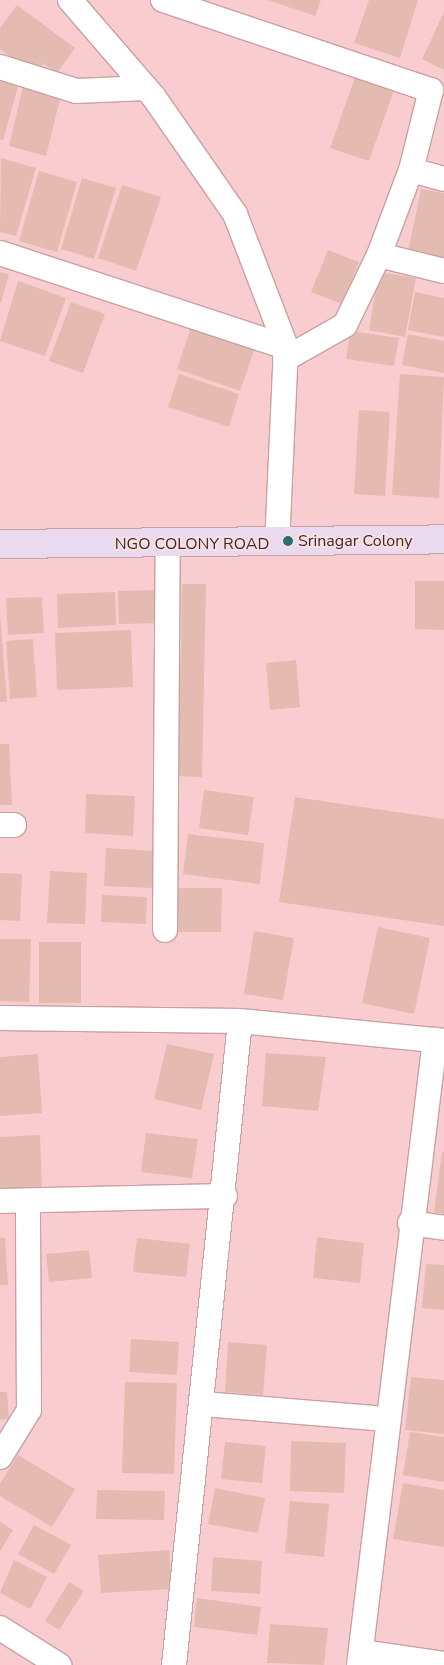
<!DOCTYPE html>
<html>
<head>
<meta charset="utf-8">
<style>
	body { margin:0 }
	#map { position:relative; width:444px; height:1665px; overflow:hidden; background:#f9cdcf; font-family:"Nunito Sans",sans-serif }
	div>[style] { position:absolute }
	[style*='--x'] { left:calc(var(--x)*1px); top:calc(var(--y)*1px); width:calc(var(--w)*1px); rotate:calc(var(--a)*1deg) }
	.building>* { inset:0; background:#e4bbb0 }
	.roads { filter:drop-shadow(1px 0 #caa0a2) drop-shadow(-1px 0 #caa0a2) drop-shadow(0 1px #caa0a2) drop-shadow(0 -1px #caa0a2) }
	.street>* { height:24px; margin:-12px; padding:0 12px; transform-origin:12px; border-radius:12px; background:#fff }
	.secondary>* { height:28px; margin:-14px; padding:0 14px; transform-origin:14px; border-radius:14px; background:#e9daf0 }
	.dots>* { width:14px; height:14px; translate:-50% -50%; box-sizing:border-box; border:2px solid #fadfe0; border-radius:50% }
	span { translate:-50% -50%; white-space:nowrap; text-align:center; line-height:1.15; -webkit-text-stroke:4px #fadfe0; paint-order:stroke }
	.poi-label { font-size:16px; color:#3c2b2c }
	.left { translate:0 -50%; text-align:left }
	.street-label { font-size:16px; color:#3c2b2c }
</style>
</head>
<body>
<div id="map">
	<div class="building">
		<i style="clip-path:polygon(267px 0,321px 0,315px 16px)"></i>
		<i style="clip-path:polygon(369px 0,418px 0,400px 58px,354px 43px)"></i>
		<i style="clip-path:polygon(17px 5px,75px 48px,57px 73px,43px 63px,35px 74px,0 49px,0 28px)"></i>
		<i style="clip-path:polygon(444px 12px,444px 70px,422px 59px)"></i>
		<i style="clip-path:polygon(0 75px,20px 80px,3px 140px,0 139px)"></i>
		<i style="clip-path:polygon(355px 77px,394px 90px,369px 161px,330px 148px)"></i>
		<i style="clip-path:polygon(24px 82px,62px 91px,46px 156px,9px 146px)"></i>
		<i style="clip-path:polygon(1px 158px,36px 168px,16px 236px,0 232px)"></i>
		<i style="clip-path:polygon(39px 171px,77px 182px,57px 252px,19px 241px)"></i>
		<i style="clip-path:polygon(82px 178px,116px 188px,94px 259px,61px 249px)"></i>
		<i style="clip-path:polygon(122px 185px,161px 197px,136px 271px,98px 258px)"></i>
		<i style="clip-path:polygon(421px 189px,444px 193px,444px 260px,408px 252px)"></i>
		<i style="clip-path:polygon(328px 250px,359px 262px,342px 304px,311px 292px)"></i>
		<i style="clip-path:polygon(0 272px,9px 274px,1px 303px,0 302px)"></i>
		<i style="clip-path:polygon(379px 272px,416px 278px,405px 337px,369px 330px)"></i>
		<i style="clip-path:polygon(18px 281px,66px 298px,45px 356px,0 341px)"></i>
		<i style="clip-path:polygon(415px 292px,444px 298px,444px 337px,408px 330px)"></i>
		<i style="clip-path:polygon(71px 302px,105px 314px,83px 373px,49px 361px)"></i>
		<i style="clip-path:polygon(192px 324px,256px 345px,240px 391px,177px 369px)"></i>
		<i style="clip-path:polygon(350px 331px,399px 338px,394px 366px,346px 359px)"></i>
		<i style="clip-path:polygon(408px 334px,444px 341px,444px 373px,402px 365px)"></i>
		<i style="clip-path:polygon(179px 374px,239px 394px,229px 427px,168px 407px)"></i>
		<i style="clip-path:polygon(400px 374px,444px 377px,439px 498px,392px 495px)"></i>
		<i style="clip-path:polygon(359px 410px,390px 412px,385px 496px,354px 494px)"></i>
		<i style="clip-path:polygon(415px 581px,444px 581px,444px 630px,415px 629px)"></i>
		<i style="clip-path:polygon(182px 584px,206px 584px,202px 777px,178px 776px)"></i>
		<i style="clip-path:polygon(158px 590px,159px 623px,119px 624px,118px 591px)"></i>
		<i style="clip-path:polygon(115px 592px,116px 625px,58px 628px,57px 594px)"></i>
		<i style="clip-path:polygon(42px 597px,44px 633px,8px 635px,6px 598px)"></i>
		<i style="clip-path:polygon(0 613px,7px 702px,0 702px)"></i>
		<i style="clip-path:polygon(131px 630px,133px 687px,57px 690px,55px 633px)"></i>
		<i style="clip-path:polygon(33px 639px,37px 697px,10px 699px,6px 641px)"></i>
		<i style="clip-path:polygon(296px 660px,300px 707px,270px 710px,266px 663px)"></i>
		<i style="clip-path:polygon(0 744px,9px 744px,12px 805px,0 805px)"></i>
		<i style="clip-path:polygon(204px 790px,254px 797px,248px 835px,199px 828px)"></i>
		<i style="clip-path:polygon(86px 794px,135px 796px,133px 836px,85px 833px)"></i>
		<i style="clip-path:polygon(295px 797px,444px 819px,444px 926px,279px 902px)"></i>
		<i style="clip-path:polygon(188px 834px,264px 843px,260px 884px,183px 874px)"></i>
		<i style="clip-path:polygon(106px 848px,154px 851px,152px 888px,104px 886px)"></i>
		<i style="clip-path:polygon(50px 871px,87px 873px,85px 924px,47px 923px)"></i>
		<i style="clip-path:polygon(0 873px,22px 874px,20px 921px,0 920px)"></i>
		<i style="clip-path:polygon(178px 888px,222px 888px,221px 932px,178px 932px)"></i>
		<i style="clip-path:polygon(102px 895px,147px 897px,146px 924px,101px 922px)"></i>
		<i style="clip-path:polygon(378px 927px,430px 938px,414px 1014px,362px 1003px)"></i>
		<i style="clip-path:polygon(254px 931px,294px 938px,283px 1000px,244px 994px)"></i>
		<i style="clip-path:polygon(0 939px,31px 939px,29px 1002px,0 1001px)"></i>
		<i style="clip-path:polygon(39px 942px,81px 942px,81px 1003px,39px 1003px)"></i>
		<i style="clip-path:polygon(167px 1044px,214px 1054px,201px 1110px,154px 1099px)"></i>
		<i style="clip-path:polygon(266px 1053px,326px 1057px,318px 1111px,262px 1106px)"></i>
		<i style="clip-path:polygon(38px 1054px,42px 1113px,0 1116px,0 1057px)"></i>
		<i style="clip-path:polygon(146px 1133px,198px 1139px,192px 1178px,141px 1172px)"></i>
		<i style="clip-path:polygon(40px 1135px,42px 1190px,0 1191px,0 1137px)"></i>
		<i style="clip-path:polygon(442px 1152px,444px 1152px,444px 1214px,434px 1212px)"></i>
		<i style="clip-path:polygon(317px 1237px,364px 1243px,360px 1283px,313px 1278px)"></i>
		<i style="clip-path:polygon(0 1238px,5px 1238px,8px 1285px,0 1285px)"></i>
		<i style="clip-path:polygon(137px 1238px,190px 1244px,186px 1277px,133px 1272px)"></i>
		<i style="clip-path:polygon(89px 1250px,92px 1278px,49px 1282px,46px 1254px)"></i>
		<i style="clip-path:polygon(426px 1264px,444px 1265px,444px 1310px,422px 1308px)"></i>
		<i style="clip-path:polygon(131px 1339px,179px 1342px,177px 1375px,129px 1372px)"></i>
		<i style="clip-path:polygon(228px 1342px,267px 1345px,263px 1395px,225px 1392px)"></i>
		<i style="clip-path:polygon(411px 1377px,444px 1380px,444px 1434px,405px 1430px)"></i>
		<i style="clip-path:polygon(125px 1382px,177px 1383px,174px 1474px,122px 1473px)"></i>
		<i style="clip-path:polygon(0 1392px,7px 1392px,9px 1419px,0 1420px)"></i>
		<i style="clip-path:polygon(410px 1432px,444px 1437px,444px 1482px,403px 1475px)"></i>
		<i style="clip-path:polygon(291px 1441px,346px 1443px,344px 1493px,290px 1491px)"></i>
		<i style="clip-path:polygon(225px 1442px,266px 1446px,262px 1483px,221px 1479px)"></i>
		<i style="clip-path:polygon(18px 1455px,75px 1489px,52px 1527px,0 1496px,0 1484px)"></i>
		<i style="clip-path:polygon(403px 1483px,444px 1490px,444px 1547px,393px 1539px)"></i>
		<i style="clip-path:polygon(215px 1488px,265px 1498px,258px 1533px,208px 1524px)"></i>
		<i style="clip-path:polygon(97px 1490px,165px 1491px,164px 1520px,96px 1519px)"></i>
		<i style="clip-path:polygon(290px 1501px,329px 1504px,324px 1557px,285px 1553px)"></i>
		<i style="clip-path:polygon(0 1522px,13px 1530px,0 1551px)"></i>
		<i style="clip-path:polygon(34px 1525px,71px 1545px,54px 1574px,18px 1554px)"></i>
		<i style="clip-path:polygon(169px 1550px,172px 1589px,101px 1593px,98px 1555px)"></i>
		<i style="clip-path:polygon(213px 1557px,262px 1561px,260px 1594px,211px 1591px)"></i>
		<i style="clip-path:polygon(14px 1560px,47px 1577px,30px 1609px,0 1593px)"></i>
		<i style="clip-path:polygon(69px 1582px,84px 1591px,59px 1630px,45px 1621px)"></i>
		<i style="clip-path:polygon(197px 1598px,261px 1607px,257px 1635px,194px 1627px)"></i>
		<i style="clip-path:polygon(270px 1624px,328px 1628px,324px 1665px,267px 1663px)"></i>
	</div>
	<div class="roads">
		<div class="street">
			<i style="--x:70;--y:0;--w:127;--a:49.2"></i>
			<i style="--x:153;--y:96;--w:144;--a:55.2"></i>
			<i style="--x:235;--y:214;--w:142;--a:69"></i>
			<i style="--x:286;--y:347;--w:196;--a:92.6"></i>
			<i style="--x:163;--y:0;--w:283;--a:18.6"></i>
			<i style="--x:431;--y:90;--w:82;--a:104"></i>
			<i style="--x:411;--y:170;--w:34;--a:15"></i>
			<i style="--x:0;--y:67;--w:80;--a:17.5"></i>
			<i style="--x:76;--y:91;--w:70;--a:-2.5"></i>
			<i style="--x:0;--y:253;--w:301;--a:18.2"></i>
			<i style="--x:379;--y:255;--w:91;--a:-69.4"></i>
			<i style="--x:285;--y:359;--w:69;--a:-29.5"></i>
			<i style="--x:345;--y:325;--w:78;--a:-64.1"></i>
			<i style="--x:379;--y:255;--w:67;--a:13.8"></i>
			<i style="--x:0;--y:825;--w:14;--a:0"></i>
			<i style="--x:165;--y:930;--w:386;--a:-89.6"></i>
			<i style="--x:0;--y:1018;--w:240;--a:0.7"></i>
			<i style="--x:240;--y:1021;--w:205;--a:5.6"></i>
			<i style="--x:0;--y:1201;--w:225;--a:-1.3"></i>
			<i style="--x:410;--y:1223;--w:34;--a:8"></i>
			<i style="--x:203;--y:1404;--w:184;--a:4.7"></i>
			<i style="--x:0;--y:1457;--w:55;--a:-58.3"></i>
			<i style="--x:29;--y:1410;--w:209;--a:-90.3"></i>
			<i style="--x:0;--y:1628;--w:70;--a:32.1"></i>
			<i style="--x:361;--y:1652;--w:84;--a:8.2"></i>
			<i style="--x:174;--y:1665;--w:647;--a:-84.15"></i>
			<i style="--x:359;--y:1665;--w:630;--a:-83.07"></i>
		</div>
		<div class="secondary">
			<i style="--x:0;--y:544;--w:444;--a:-0.6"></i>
		</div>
	</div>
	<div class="dots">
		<i style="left:288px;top:541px;background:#267070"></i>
	</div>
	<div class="poi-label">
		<span class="left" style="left:298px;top:541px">Srinagar Colony</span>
	</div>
	<div class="street-label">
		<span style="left:192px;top:544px">NGO COLONY ROAD</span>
	</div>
</div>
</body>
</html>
